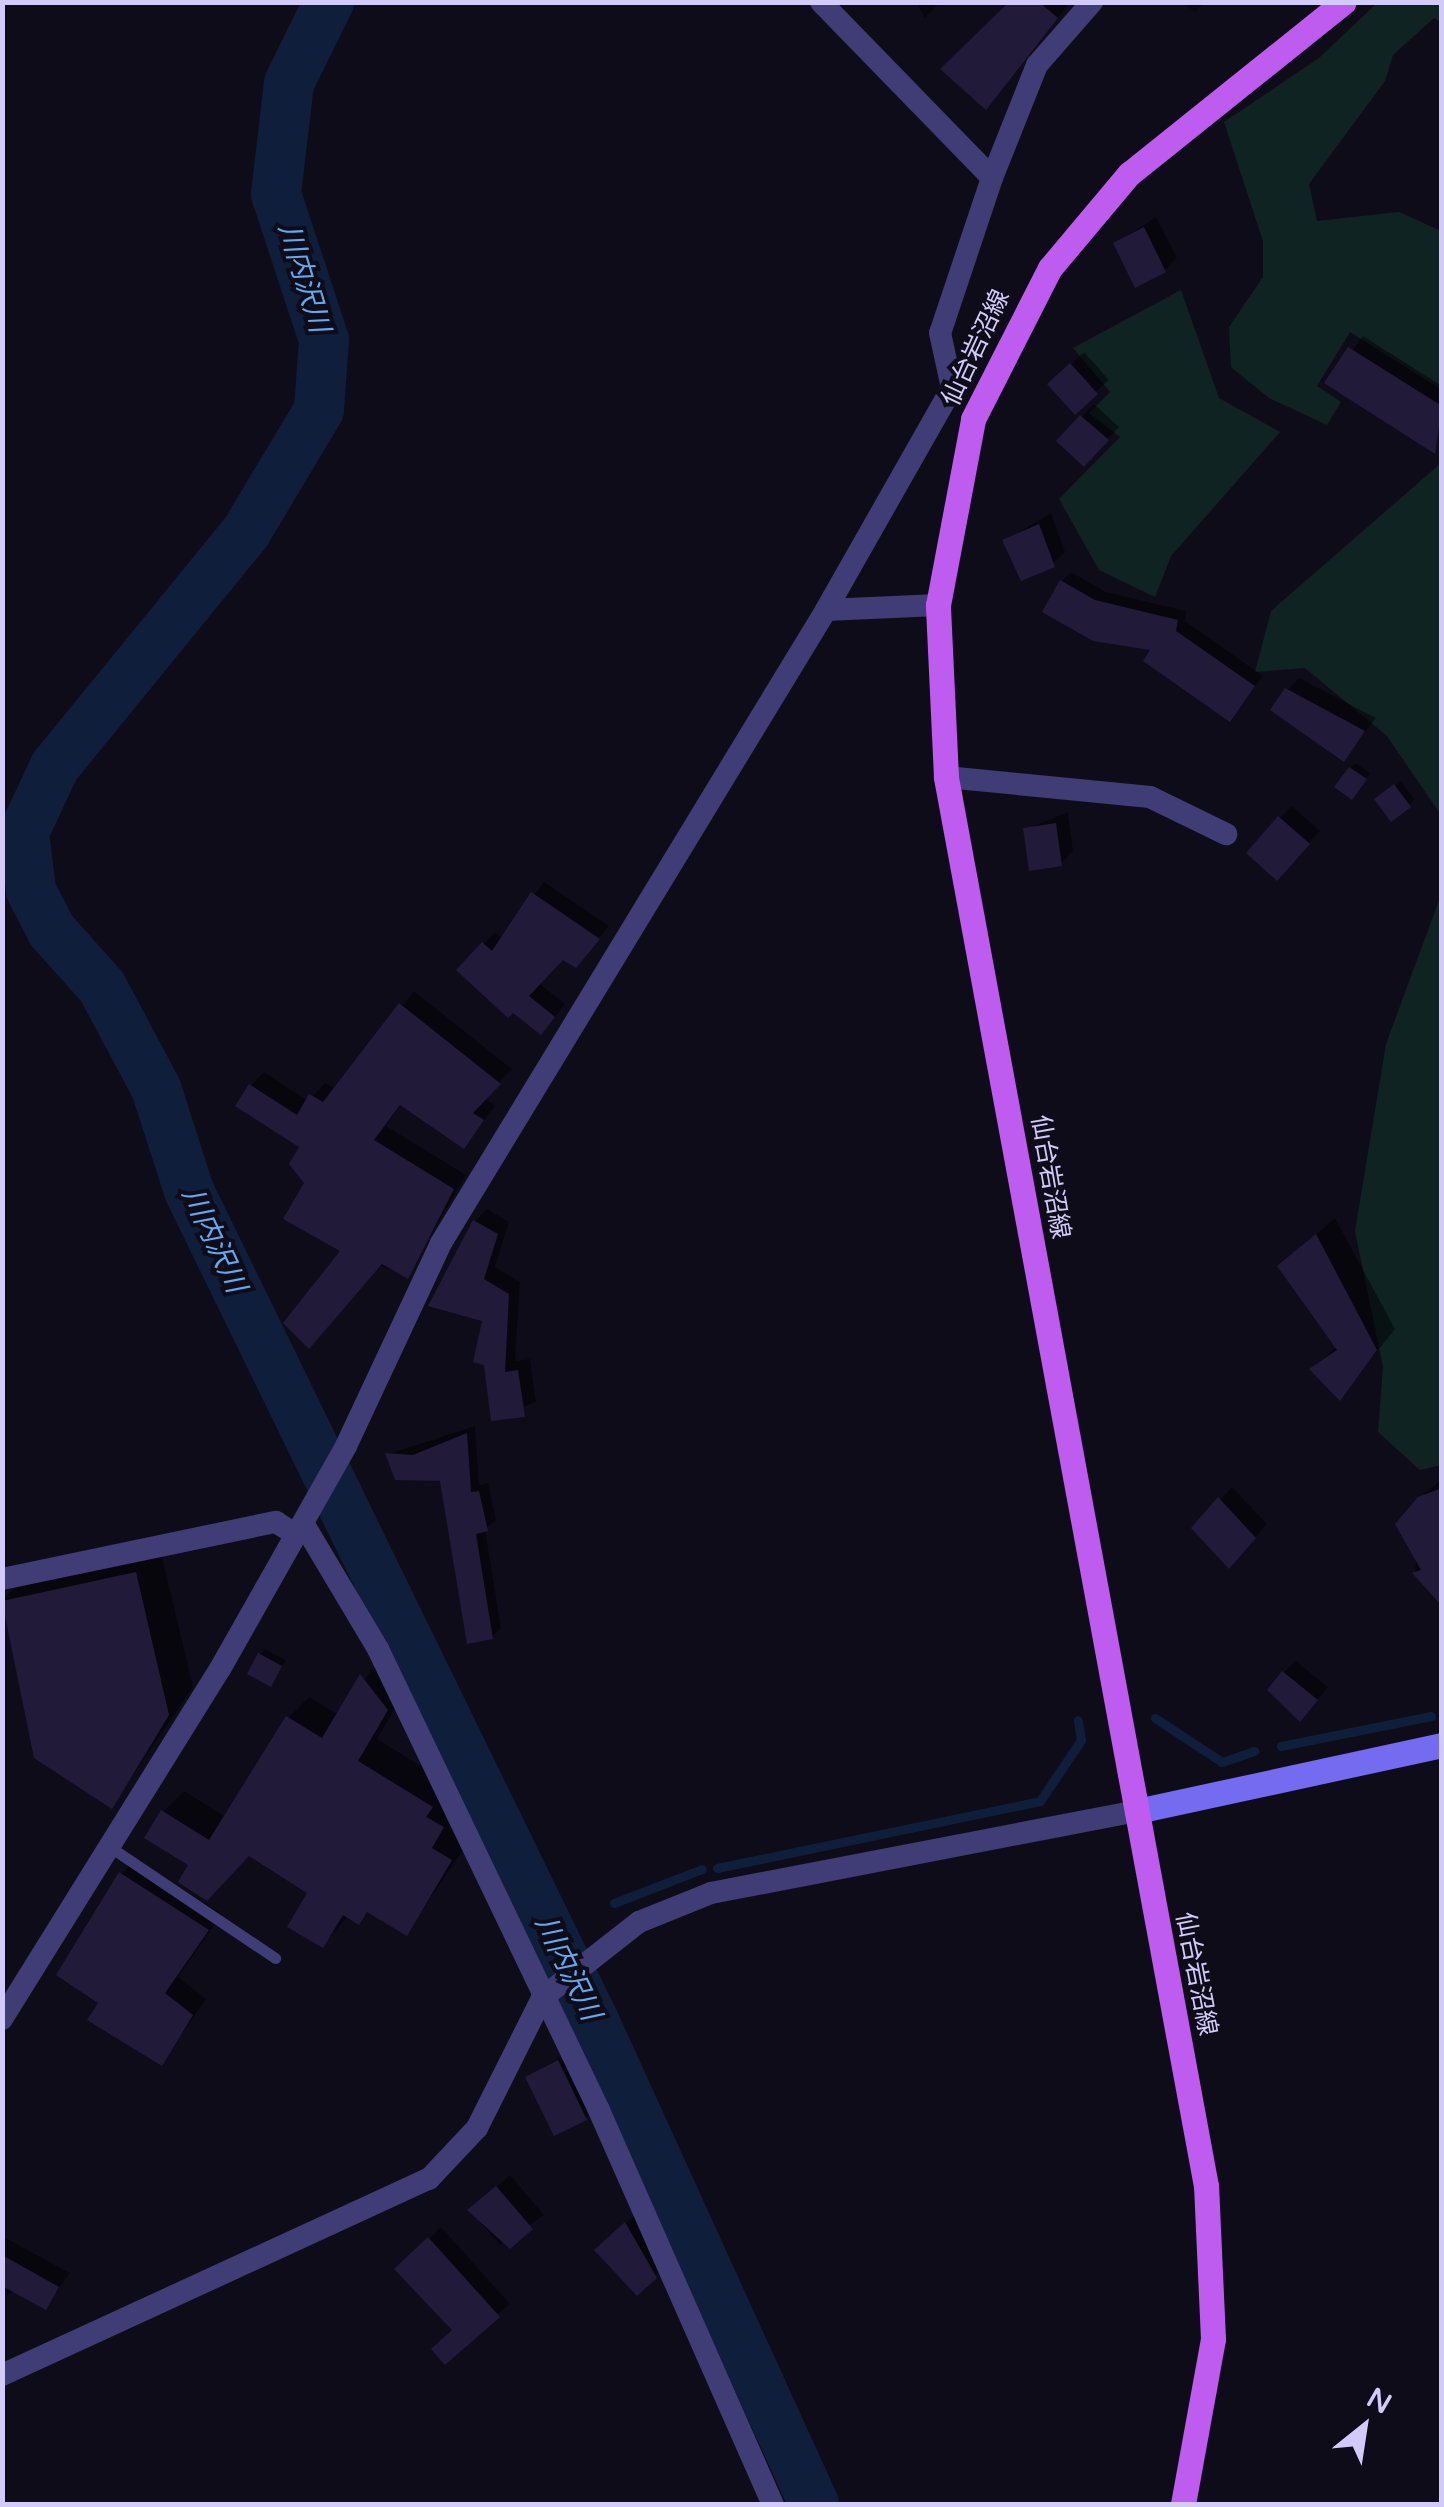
<!DOCTYPE html>
<html>
<head>
<meta charset="utf-8">
<style>
	body { margin:0 }
	#map { position:relative; width:1444px; height:2507px; overflow:hidden; background:#0f0c1a; font-family:"Varela Round","Noto Sans JP",sans-serif }
	div>[style] { position:absolute }
	[style*='--x'] { left:calc(var(--x)*1px); top:calc(var(--y)*1px); width:calc(var(--w)*1px); rotate:calc(var(--a)*1deg) }
	.green>* { inset:0; background:#102323 }
	.shadow>* { inset:0; background:#0007 }
	.stream>* { height:9px; margin:-4.5px; padding:0 4.5px; transform-origin:4.5px; border-radius:4.5px; background:#0f1f3b }
	.river>* { height:50px; margin:-25px; padding:0 25px; transform-origin:25px; border-radius:25px; background:#0f1f3b }
	.building>* { inset:0; background:#221a39 }
	.lane>* { height:11px; margin:-5.5px; padding:0 5.5px; transform-origin:5.5px; border-radius:5.5px; background:#403c75 }
	.street>* { height:22px; margin:-11px; padding:0 11px; transform-origin:11px; border-radius:11px; background:#403c75 }
	.secondary>* { height:25px; margin:-12.5px; padding:0 12.5px; transform-origin:12.5px; border-radius:12.5px; background:#746bf1 }
	.primary>* { height:25px; margin:-12.5px; padding:0 12.5px; transform-origin:12.5px; border-radius:12.5px; background:#be5cef }
	span { translate:-50% -50%; white-space:nowrap; text-align:center; line-height:1.15; -webkit-text-stroke:8px #0f0c1a; paint-order:stroke }
	.street-label { font-size:25px; color:#d2cbfa }
	.water-label { font-size:28px; color:#63a9f0; font-style:italic }
	.frame { position:absolute; inset:0; border:5px solid #d2cbfa; pointer-events:none }
	.north { position:absolute; left:1314px; top:2377px; width:100px; height:100px; -webkit-text-stroke:8px #0f0c1a; paint-order:stroke; rotate:30deg; font-size:28px; font-weight:700; line-height:40px; text-align:center; color:#d2cbfa }
	.north::after { content:''; display:block; margin:auto; width:35px; height:45px; background:#d2cbfa; clip-path:polygon(50% 0,100% 100%,50% 72%,0 100%) }
</style>
</head>
<body>
<div id="map">
	<div class="green">
		<i style="clip-path:polygon(1377px 3px,1441px 3px,1441px 22px,1434px 18px,1393px 55px,1385px 81px,1309px 184px,1317px 221px,1399px 212px,1441px 231px,1441px 389px,1350px 332px,1317px 386px,1341px 402px,1327px 425px,1269px 398px,1231px 367px,1229px 327px,1263px 277px,1263px 241px,1224px 122px,1319px 58px)"></i>
		<i style="clip-path:polygon(1181px 290px,1219px 398px,1280px 432px,1171px 556px,1155px 597px,1099px 570px,1059px 499px,1120px 437px,1089px 413px,1110px 392px,1073px 348px)"></i>
		<i style="clip-path:polygon(1441px 463px,1441px 815px,1387px 736px,1305px 668px,1255px 672px,1271px 611px)"></i>
		<i style="clip-path:polygon(1441px 895px,1442px 1465px,1420px 1470px,1378px 1432px,1383px 1367px,1355px 1231px,1386px 1044px)"></i>
	</div>
	<div class="shadow">
		<i style="clip-path:polygon(916px 2px,940px 2px,925px 18px)"></i>
		<i style="clip-path:polygon(1010px 2px,1068px 5px,998px 94px)"></i>
		<i style="clip-path:polygon(1182px 2px,1205px 2px,1195px 12px)"></i>
		<i style="clip-path:polygon(1156px 217px,1177px 258px,1165px 270px,1116px 243px)"></i>
		<i style="clip-path:polygon(1363px 336px,1442px 386px,1434px 450px,1328px 383px)"></i>
		<i style="clip-path:polygon(1084px 352px,1109px 380px,1075px 411px,1050px 384px)"></i>
		<i style="clip-path:polygon(1094px 404px,1119px 427px,1096px 451px,1059px 440px)"></i>
		<i style="clip-path:polygon(1051px 513px,1065px 552px,1053px 564px,1005px 541px)"></i>
		<i style="clip-path:polygon(1071px 572px,1106px 592px,1186px 611px,1185px 621px,1263px 676px,1230px 719px,1154px 648px,1062px 581px)"></i>
		<i style="clip-path:polygon(1299px 678px,1376px 718px,1344px 758px,1287px 690px)"></i>
		<i style="clip-path:polygon(1356px 763px,1370px 773px,1357px 791px,1350px 768px)"></i>
		<i style="clip-path:polygon(1401px 781px,1414px 799px,1409px 805px,1383px 794px)"></i>
		<i style="clip-path:polygon(1292px 806px,1320px 831px,1289px 865px,1280px 818px)"></i>
		<i style="clip-path:polygon(1068px 812px,1073px 851px,1061px 863px,1026px 829px)"></i>
		<i style="clip-path:polygon(544px 882px,609px 926px,587px 953px,563px 957px,539px 983px,565px 1004px,553px 1020px,459px 969px,495px 932px,503px 939px)"></i>
		<i style="clip-path:polygon(414px 991px,512px 1069px,484px 1098px,495px 1106px,464px 1146px,402px 1103px,386px 1126px,466px 1175px,407px 1276px,343px 1251px,308px 1182px,302px 1146px,251px 1085px,264px 1072px,308px 1101px,325px 1083px,336px 1089px)"></i>
		<i style="clip-path:polygon(487px 1209px,509px 1222px,495px 1267px,520px 1282px,515px 1361px,530px 1359px,536px 1402px,494px 1418px,475px 1221px)"></i>
		<i style="clip-path:polygon(1335px 1218px,1395px 1329px,1340px 1397px,1313px 1369px,1337px 1346px,1280px 1266px)"></i>
		<i style="clip-path:polygon(475px 1426px,479px 1485px,488px 1483px,496px 1520px,485px 1529px,501px 1628px,492px 1637px,442px 1479px,388px 1454px)"></i>
		<i style="clip-path:polygon(1442px 1479px,1442px 1603px,1415px 1573px,1420px 1498px)"></i>
		<i style="clip-path:polygon(1232px 1487px,1267px 1524px,1241px 1553px,1194px 1528px)"></i>
		<i style="clip-path:polygon(160px 1548px,193px 1687px,112px 1806px,36px 1757px,2px 1600px,25px 1578px)"></i>
		<i style="clip-path:polygon(265px 1649px,286px 1660px,271px 1684px,260px 1655px)"></i>
		<i style="clip-path:polygon(383px 1654px,407px 1688px,377px 1739px,452px 1785px,471px 1838px,407px 1933px,369px 1911px,359px 1921px,349px 1915px,323px 1945px,311px 1892px,249px 1854px,191px 1864px,163px 1812px,184px 1791px,226px 1817px,288px 1718px,309px 1697px,339px 1715px)"></i>
		<i style="clip-path:polygon(1296px 1661px,1328px 1687px,1312px 1706px,1283px 1673px)"></i>
		<i style="clip-path:polygon(136px 1859px,222px 1914px,178px 1977px,206px 1999px,162px 2062px,101px 2002px,121px 1874px)"></i>
		<i style="clip-path:polygon(571px 2050px,598px 2106px,585px 2118px,528px 2077px)"></i>
		<i style="clip-path:polygon(510px 2175px,544px 2215px,500px 2245px,470px 2211px)"></i>
		<i style="clip-path:polygon(638px 2212px,667px 2264px,655px 2276px,610px 2238px)"></i>
		<i style="clip-path:polygon(441px 2227px,510px 2304px,445px 2361px,455px 2329px,398px 2269px)"></i>
		<i style="clip-path:polygon(2px 2236px,70px 2273px,45px 2307px,16px 2290px,2px 2297px)"></i>
	</div>
	<div class="stream">
		<i style="--x:1155;--y:1718;--w:80;--a:33.3"></i>
		<i style="--x:1222;--y:1762;--w:34;--a:-19"></i>
		<i style="--x:1281;--y:1746;--w:153;--a:-11.3"></i>
		<i style="--x:717;--y:1868;--w:330;--a:-11.7"></i>
		<i style="--x:1040;--y:1801;--w:73;--a:-56.1"></i>
		<i style="--x:1081;--y:1740;--w:20;--a:-99"></i>
		<i style="--x:614;--y:1903;--w:94;--a:-21.1"></i>
		<i style="--x:556;--y:1951;--w:17;--a:-45"></i>
	</div>
	<div class="river">
		<i style="--x:329;--y:2;--w:90;--a:116.3"></i>
		<i style="--x:289;--y:83;--w:112;--a:96.7"></i>
		<i style="--x:276;--y:194;--w:154;--a:71.8"></i>
		<i style="--x:324;--y:340;--w:70;--a:94.1"></i>
		<i style="--x:319;--y:410;--w:142;--a:120.9"></i>
		<i style="--x:246;--y:532;--w:302;--a:129.2"></i>
		<i style="--x:55;--y:766;--w:73;--a:115.2"></i>
		<i style="--x:24;--y:832;--w:59;--a:83.2"></i>
		<i style="--x:31;--y:891;--w:45;--a:62.3"></i>
		<i style="--x:52;--y:931;--w:75;--a:48.2"></i>
		<i style="--x:102;--y:987;--w:115;--a:61.9"></i>
		<i style="--x:156;--y:1088;--w:108;--a:72.2"></i>
		<i style="--x:189;--y:1191;--w:924;--a:63.99"></i>
		<i style="--x:594;--y:2021;--w:531;--a:65.51"></i>
	</div>
	<div class="building">
		<i style="clip-path:polygon(1009px 2px,1039px 2px,1058px 18px,986px 110px,940px 69px)"></i>
		<i style="clip-path:polygon(1144px 227px,1166px 272px,1135px 288px,1113px 243px)"></i>
		<i style="clip-path:polygon(1348px 347px,1442px 406px,1435px 454px,1324px 383px)"></i>
		<i style="clip-path:polygon(1070px 363px,1098px 394px,1075px 415px,1047px 384px)"></i>
		<i style="clip-path:polygon(1080px 415px,1109px 440px,1084px 467px,1056px 441px)"></i>
		<i style="clip-path:polygon(1039px 524px,1055px 567px,1021px 581px,1002px 540px)"></i>
		<i style="clip-path:polygon(1060px 580px,1095px 600px,1178px 620px,1176px 631px,1255px 686px,1230px 722px,1143px 661px,1150px 650px,1093px 641px,1042px 612px)"></i>
		<i style="clip-path:polygon(1285px 688px,1365px 731px,1344px 762px,1270px 710px)"></i>
		<i style="clip-path:polygon(1349px 767px,1367px 779px,1352px 800px,1334px 787px)"></i>
		<i style="clip-path:polygon(1394px 784px,1411px 807px,1391px 822px,1374px 799px)"></i>
		<i style="clip-path:polygon(1278px 816px,1310px 844px,1277px 881px,1246px 853px)"></i>
		<i style="clip-path:polygon(1056px 823px,1062px 866px,1029px 871px,1023px 828px)"></i>
		<i style="clip-path:polygon(531px 892px,600px 939px,576px 968px,563px 960px,529px 996px,555px 1017px,541px 1035px,513px 1013px,508px 1018px,456px 970px,482px 942px,492px 951px)"></i>
		<i style="clip-path:polygon(399px 1003px,501px 1084px,473px 1113px,484px 1120px,464px 1149px,400px 1105px,374px 1140px,454px 1189px,408px 1279px,382px 1264px,309px 1349px,283px 1323px,340px 1251px,283px 1219px,304px 1183px,289px 1164px,299px 1147px,235px 1106px,249px 1084px,297px 1115px,309px 1094px,323px 1102px)"></i>
		<i style="clip-path:polygon(473px 1220px,498px 1234px,484px 1279px,509px 1294px,505px 1372px,518px 1370px,525px 1417px,491px 1421px,484px 1365px,473px 1362px,482px 1321px,428px 1306px)"></i>
		<i style="clip-path:polygon(1316px 1234px,1377px 1350px,1340px 1401px,1309px 1369px,1337px 1350px,1277px 1266px)"></i>
		<i style="clip-path:polygon(467px 1433px,471px 1492px,479px 1491px,488px 1531px,476px 1534px,493px 1639px,467px 1644px,440px 1481px,395px 1480px,385px 1453px,413px 1455px)"></i>
		<i style="clip-path:polygon(1442px 1488px,1442px 1606px,1412px 1573px,1421px 1570px,1395px 1524px,1418px 1497px)"></i>
		<i style="clip-path:polygon(1218px 1497px,1256px 1538px,1229px 1569px,1191px 1528px)"></i>
		<i style="clip-path:polygon(136px 1572px,169px 1715px,112px 1809px,34px 1758px,2px 1601px)"></i>
		<i style="clip-path:polygon(258px 1653px,282px 1666px,271px 1687px,247px 1674px)"></i>
		<i style="clip-path:polygon(1282px 1671px,1318px 1700px,1300px 1722px,1267px 1690px)"></i>
		<i style="clip-path:polygon(360px 1674px,388px 1710px,358px 1761px,433px 1807px,426px 1817px,444px 1827px,432px 1848px,452px 1860px,407px 1936px,367px 1912px,359px 1925px,343px 1915px,323px 1948px,287px 1927px,307px 1893px,249px 1856px,207px 1901px,178px 1882px,188px 1865px,144px 1838px,161px 1810px,209px 1840px,286px 1716px,322px 1738px)"></i>
		<i style="clip-path:polygon(119px 1872px,209px 1930px,165px 1993px,193px 2015px,162px 2066px,87px 2020px,98px 2003px,56px 1975px)"></i>
		<i style="clip-path:polygon(558px 2060px,587px 2120px,554px 2136px,525px 2077px)"></i>
		<i style="clip-path:polygon(496px 2186px,533px 2229px,510px 2249px,467px 2210px)"></i>
		<i style="clip-path:polygon(625px 2222px,657px 2278px,637px 2296px,594px 2250px)"></i>
		<i style="clip-path:polygon(428px 2237px,500px 2317px,445px 2365px,431px 2349px,452px 2330px,394px 2269px)"></i>
		<i style="clip-path:polygon(2px 2255px,59px 2287px,46px 2310px,2px 2286px)"></i>
	</div>
	<div class="lane">
		<i style="--x:110;--y:1847;--w:199;--a:33.9"></i>
	</div>
	<div class="street">
		<i style="--x:821;--y:2;--w:245;--a:45.8"></i>
		<i style="--x:992;--y:178;--w:163;--a:108.5"></i>
		<i style="--x:940;--y:333;--w:56;--a:77.7"></i>
		<i style="--x:952;--y:388;--w:255;--a:119.6"></i>
		<i style="--x:992;--y:178;--w:122;--a:-68.3"></i>
		<i style="--x:1037;--y:65;--w:84;--a:-48.9"></i>
		<i style="--x:946;--y:777;--w:205;--a:5.6"></i>
		<i style="--x:1150;--y:797;--w:85;--a:26"></i>
		<i style="--x:303;--y:1523;--w:147;--a:59.2"></i>
		<i style="--x:378;--y:1649;--w:509;--a:64.39"></i>
		<i style="--x:598;--y:2108;--w:433;--a:66.2"></i>
		<i style="--x:2;--y:1579;--w:280;--a:-11.8"></i>
		<i style="--x:276;--y:1522;--w:24;--a:33"></i>
		<i style="--x:2;--y:2019;--w:412;--a:-58.1"></i>
		<i style="--x:220;--y:1669;--w:256;--a:-60.5"></i>
		<i style="--x:346;--y:1446;--w:224;--a:-64.9"></i>
		<i style="--x:441;--y:1243;--w:741;--a:-58.69"></i>
		<i style="--x:826;--y:610;--w:112;--a:-2.6"></i>
		<i style="--x:2;--y:2375;--w:470;--a:-24.7"></i>
		<i style="--x:429;--y:2179;--w:70;--a:-46.7"></i>
		<i style="--x:477;--y:2128;--w:145;--a:-63.4"></i>
		<i style="--x:542;--y:1998;--w:123;--a:-38.1"></i>
		<i style="--x:639;--y:1922;--w:78;--a:-21.9"></i>
		<i style="--x:711;--y:1893;--w:434;--a:-10.9"></i>
	</div>
	<div class="secondary">
		<i style="--x:1137;--y:1811;--w:312;--a:-12.2"></i>
	</div>
	<div class="primary">
		<i style="--x:1183;--y:2504;--w:168;--a:-79.7"></i>
		<i style="--x:1213;--y:2339;--w:153;--a:-92.6"></i>
		<i style="--x:1206;--y:2186;--w:1433;--a:-100.46"></i>
		<i style="--x:946;--y:777;--w:172;--a:-92.7"></i>
		<i style="--x:938;--y:605;--w:189;--a:-79.3"></i>
		<i style="--x:973;--y:419;--w:169;--a:-63"></i>
		<i style="--x:1050;--y:268;--w:123;--a:-50"></i>
		<i style="--x:1129;--y:174;--w:275;--a:-38.7"></i>
	</div>
	<div class="street-label">
		<span style="left:976px;top:348px;rotate:-65deg">仙台岩沼線</span>
		<span style="left:1050px;top:1177px;rotate:80deg">仙台岩沼線</span>
		<span style="left:1196px;top:1974px;rotate:79deg">仙台岩沼線</span>
	</div>
	<div class="water-label">
		<span style="left:304px;top:278px;rotate:73deg">川内沢川</span>
		<span style="left:214px;top:1240px;rotate:65deg">川内沢川</span>
		<span style="left:568px;top:1968px;rotate:64deg">川内沢川</span>
	</div>
	<div class="frame"></div>
	<div class="north">N</div>
</div>
</body>
</html>
